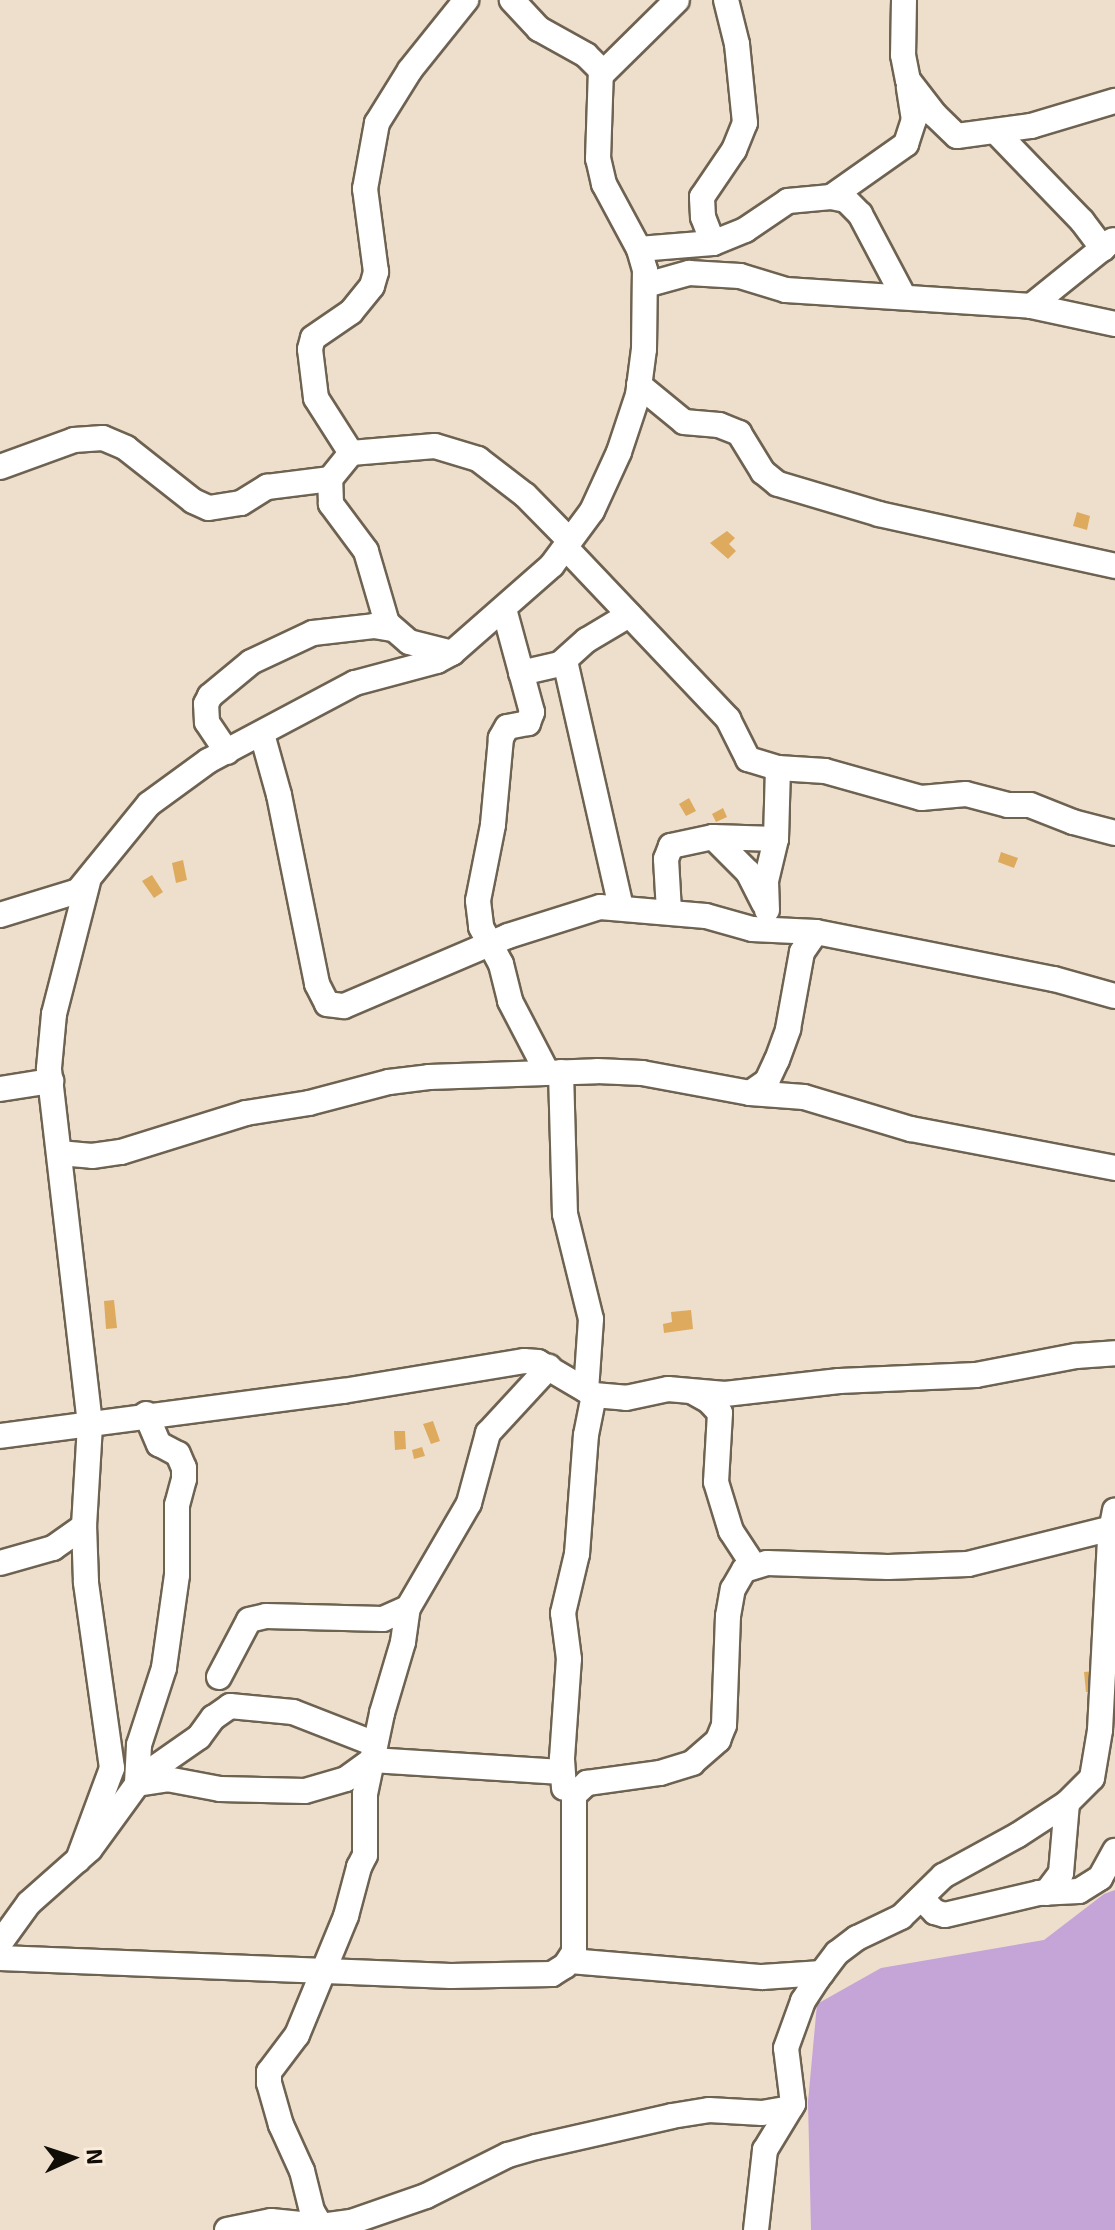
<!DOCTYPE html>
<html>
<head>
<meta charset="utf-8">
<style>
	body { margin:0 }
	#map { position:relative; width:1115px; height:2230px; overflow:hidden; background:#eddfcc; font-family:"Exo 2",sans-serif }
	div>[style] { position:absolute }
	[style*='--x'] { left:calc(var(--x)*1px); top:calc(var(--y)*1px); width:calc(var(--w)*1px); rotate:calc(var(--a)*1deg) }
	.green>* { inset:0; background:#c5a4d7 }
	.building>* { inset:0; background:#deab5e }
	.roads { filter:drop-shadow(2px 0 #6e6251) drop-shadow(-2px 0 #6e6251) drop-shadow(0 2px #6e6251) drop-shadow(0 -2px #6e6251) }
	.minor>* { height:24px; margin:-12px; padding:0 12px; transform-origin:12px; border-radius:12px; background:#fff }
	span { translate:-50% -50%; white-space:nowrap; text-align:center; line-height:1.15; -webkit-text-stroke:8px #fbecd9; paint-order:stroke }
	.north { position:absolute; left:32px; top:2118px; width:80px; height:80px; -webkit-text-stroke:6px #fbecd9; paint-order:stroke; rotate:87deg; font-size:22px; font-weight:700; line-height:32px; text-align:center; color:#100c06 }
	.north::after { content:''; display:block; margin:auto; width:28px; height:36px; background:#100c06; clip-path:polygon(50% 0,100% 100%,50% 72%,0 100%) }
</style>
</head>
<body>
<div id="map">
	<div class="green">
		<i style="clip-path:polygon(1115px 1890px,1115px 2230px,811px 2230px,808px 2102px,817px 2004px,881px 1968px,1044px 1940px,1104px 1894px)"></i>
	</div>
	<div class="building">
		<i style="clip-path:polygon(1077px 512px,1090px 516px,1087px 530px,1073px 526px)"></i>
		<i style="clip-path:polygon(727px 531px,735px 538px,729px 544px,736px 551px,728px 559px,710px 543px)"></i>
		<i style="clip-path:polygon(689px 798px,696px 811px,686px 816px,679px 804px)"></i>
		<i style="clip-path:polygon(723px 808px,727px 817px,716px 822px,712px 814px)"></i>
		<i style="clip-path:polygon(1001px 852px,1018px 858px,1014px 868px,998px 862px)"></i>
		<i style="clip-path:polygon(183px 860px,187px 880px,176px 883px,172px 863px)"></i>
		<i style="clip-path:polygon(152px 875px,163px 892px,154px 898px,142px 881px)"></i>
		<i style="clip-path:polygon(114px 1300px,117px 1328px,106px 1329px,104px 1301px)"></i>
		<i style="clip-path:polygon(691px 1310px,693px 1329px,664px 1333px,663px 1324px,672px 1322px,671px 1312px)"></i>
		<i style="clip-path:polygon(433px 1421px,440px 1441px,431px 1444px,423px 1424px)"></i>
		<i style="clip-path:polygon(394px 1431px,405px 1431px,406px 1449px,395px 1450px)"></i>
		<i style="clip-path:polygon(422px 1447px,425px 1456px,414px 1459px,412px 1450px)"></i>
		<i style="clip-path:polygon(1095px 1671px,1097px 1691px,1086px 1692px,1084px 1672px)"></i>
	</div>
	<div class="roads">
		<div class="minor">
			<i style="--x:904;--y:0;--w:55;--a:91"></i>
			<i style="--x:903;--y:55;--w:25;--a:79"></i>
			<i style="--x:908;--y:80;--w:44;--a:52.4"></i>
			<i style="--x:935;--y:115;--w:30;--a:44"></i>
			<i style="--x:957;--y:136;--w:75;--a:-7.7"></i>
			<i style="--x:1031;--y:126;--w:88;--a:-16.6"></i>
			<i style="--x:602;--y:74;--w:105;--a:-44.6"></i>
			<i style="--x:996;--y:132;--w:124;--a:46"></i>
			<i style="--x:1082;--y:221;--w:35;--a:53"></i>
			<i style="--x:831;--y:197;--w:92;--a:-35.2"></i>
			<i style="--x:906;--y:144;--w:25;--a:-72"></i>
			<i style="--x:914;--y:120;--w:33;--a:-99"></i>
			<i style="--x:713;--y:243;--w:28;--a:-111"></i>
			<i style="--x:703;--y:217;--w:20;--a:-93"></i>
			<i style="--x:702;--y:197;--w:57;--a:-55.8"></i>
			<i style="--x:734;--y:150;--w:29;--a:-68"></i>
			<i style="--x:745;--y:123;--w:79;--a:-95.8"></i>
			<i style="--x:737;--y:44;--w:45;--a:-104"></i>
			<i style="--x:639;--y:249;--w:74;--a:-4.6"></i>
			<i style="--x:713;--y:243;--w:35;--a:-22"></i>
			<i style="--x:745;--y:230;--w:52;--a:-34"></i>
			<i style="--x:788;--y:201;--w:43;--a:-5.3"></i>
			<i style="--x:831;--y:197;--w:15;--a:11"></i>
			<i style="--x:846;--y:200;--w:20;--a:45"></i>
			<i style="--x:860;--y:214;--w:94;--a:62.1"></i>
			<i style="--x:646;--y:285;--w:45;--a:-15.6"></i>
			<i style="--x:689;--y:273;--w:51;--a:3.4"></i>
			<i style="--x:740;--y:276;--w:48;--a:16.9"></i>
			<i style="--x:786;--y:290;--w:246;--a:3.7"></i>
			<i style="--x:1031;--y:306;--w:86;--a:12.1"></i>
			<i style="--x:1031;--y:306;--w:105;--a:-38.8"></i>
			<i style="--x:639;--y:385;--w:58;--a:39.4"></i>
			<i style="--x:684;--y:422;--w:35;--a:5"></i>
			<i style="--x:719;--y:425;--w:22;--a:22"></i>
			<i style="--x:739;--y:433;--w:46;--a:58.4"></i>
			<i style="--x:763;--y:472;--w:19;--a:39"></i>
			<i style="--x:778;--y:484;--w:105;--a:16.5"></i>
			<i style="--x:879;--y:514;--w:242;--a:12.4"></i>
			<i style="--x:351;--y:453;--w:84;--a:-4.8"></i>
			<i style="--x:435;--y:446;--w:45;--a:16.8"></i>
			<i style="--x:478;--y:459;--w:59;--a:37.5"></i>
			<i style="--x:525;--y:495;--w:64;--a:45.6"></i>
			<i style="--x:0;--y:467;--w:79;--a:-20"></i>
			<i style="--x:74;--y:440;--w:29;--a:-4"></i>
			<i style="--x:103;--y:438;--w:25;--a:23"></i>
			<i style="--x:126;--y:448;--w:85;--a:38.3"></i>
			<i style="--x:193;--y:501;--w:17;--a:24"></i>
			<i style="--x:209;--y:508;--w:32;--a:-9"></i>
			<i style="--x:241;--y:503;--w:31;--a:-32"></i>
			<i style="--x:267;--y:487;--w:64;--a:-7.2"></i>
			<i style="--x:566;--y:548;--w:236;--a:46.5"></i>
			<i style="--x:728;--y:719;--w:45;--a:63.4"></i>
			<i style="--x:748;--y:759;--w:31;--a:17"></i>
			<i style="--x:778;--y:768;--w:47;--a:3.7"></i>
			<i style="--x:825;--y:771;--w:100;--a:15.7"></i>
			<i style="--x:921;--y:798;--w:45;--a:-5.1"></i>
			<i style="--x:966;--y:794;--w:43;--a:14.7"></i>
			<i style="--x:1008;--y:805;--w:22;--a:0"></i>
			<i style="--x:1030;--y:805;--w:46;--a:21.6"></i>
			<i style="--x:1073;--y:822;--w:43;--a:14.7"></i>
			<i style="--x:504;--y:609;--w:107;--a:74.8"></i>
			<i style="--x:532;--y:712;--w:12;--a:110"></i>
			<i style="--x:528;--y:723;--w:21;--a:169"></i>
			<i style="--x:507;--y:727;--w:13;--a:119"></i>
			<i style="--x:501;--y:738;--w:87;--a:95.3"></i>
			<i style="--x:493;--y:825;--w:77;--a:101.2"></i>
			<i style="--x:478;--y:901;--w:26;--a:83"></i>
			<i style="--x:481;--y:927;--w:42;--a:61.6"></i>
			<i style="--x:501;--y:964;--w:38;--a:76"></i>
			<i style="--x:510;--y:1001;--w:80;--a:62.5"></i>
			<i style="--x:452;--y:653;--w:44;--a:-165.7"></i>
			<i style="--x:409;--y:642;--w:29;--a:-139"></i>
			<i style="--x:387;--y:623;--w:75;--a:-106.3"></i>
			<i style="--x:366;--y:551;--w:59;--a:-126.7"></i>
			<i style="--x:331;--y:504;--w:25;--a:-92"></i>
			<i style="--x:330;--y:479;--w:33;--a:-51"></i>
			<i style="--x:351;--y:453;--w:65;--a:-122.5"></i>
			<i style="--x:316;--y:398;--w:49;--a:-97"></i>
			<i style="--x:310;--y:349;--w:11;--a:-75"></i>
			<i style="--x:313;--y:338;--w:46;--a:-34.4"></i>
			<i style="--x:351;--y:312;--w:33;--a:-51"></i>
			<i style="--x:372;--y:286;--w:15;--a:-74"></i>
			<i style="--x:376;--y:272;--w:84;--a:-97.5"></i>
			<i style="--x:365;--y:189;--w:67;--a:-79.7"></i>
			<i style="--x:377;--y:123;--w:62;--a:-58.1"></i>
			<i style="--x:410;--y:70;--w:90;--a:-51.3"></i>
			<i style="--x:565;--y:661;--w:253;--a:77.2"></i>
			<i style="--x:521;--y:673;--w:40;--a:-13"></i>
			<i style="--x:560;--y:664;--w:36;--a:-42"></i>
			<i style="--x:587;--y:640;--w:49;--a:-30.8"></i>
			<i style="--x:262;--y:734;--w:63;--a:74.4"></i>
			<i style="--x:279;--y:795;--w:193;--a:78.6"></i>
			<i style="--x:317;--y:984;--w:22;--a:63"></i>
			<i style="--x:327;--y:1004;--w:17;--a:7"></i>
			<i style="--x:344;--y:1006;--w:178;--a:-23.1"></i>
			<i style="--x:508;--y:936;--w:96;--a:-17.5"></i>
			<i style="--x:600;--y:907;--w:106;--a:4.9"></i>
			<i style="--x:706;--y:916;--w:48;--a:15.8"></i>
			<i style="--x:752;--y:929;--w:64;--a:2.7"></i>
			<i style="--x:816;--y:932;--w:243;--a:11.2"></i>
			<i style="--x:1054;--y:979;--w:63;--a:15.6"></i>
			<i style="--x:227;--y:752;--w:36;--a:-124"></i>
			<i style="--x:207;--y:722;--w:18;--a:-93"></i>
			<i style="--x:206;--y:704;--w:9;--a:-63"></i>
			<i style="--x:210;--y:696;--w:53;--a:-39.7"></i>
			<i style="--x:251;--y:662;--w:68;--a:-25.1"></i>
			<i style="--x:313;--y:633;--w:61;--a:-6.5"></i>
			<i style="--x:374;--y:626;--w:18;--a:9"></i>
			<i style="--x:713;--y:837;--w:49;--a:45"></i>
			<i style="--x:748;--y:872;--w:35;--a:63"></i>
			<i style="--x:767;--y:910;--w:29;--a:-92"></i>
			<i style="--x:766;--y:881;--w:43;--a:-76.6"></i>
			<i style="--x:776;--y:839;--w:71;--a:-88.4"></i>
			<i style="--x:669;--y:911;--w:52;--a:-93.3"></i>
			<i style="--x:666;--y:859;--w:14;--a:-69"></i>
			<i style="--x:671;--y:846;--w:43;--a:-12.1"></i>
			<i style="--x:713;--y:837;--w:63;--a:1.8"></i>
			<i style="--x:0;--y:915;--w:82;--a:-17.1"></i>
			<i style="--x:78;--y:891;--w:112;--a:-50.8"></i>
			<i style="--x:149;--y:804;--w:73;--a:-36.1"></i>
			<i style="--x:208;--y:761;--w:166;--a:-28"></i>
			<i style="--x:355;--y:683;--w:85;--a:-15"></i>
			<i style="--x:437;--y:661;--w:17;--a:-28"></i>
			<i style="--x:452;--y:653;--w:133;--a:-41.3"></i>
			<i style="--x:552;--y:565;--w:67;--a:-53.5"></i>
			<i style="--x:592;--y:511;--w:65;--a:-65.4"></i>
			<i style="--x:619;--y:452;--w:60;--a:-71.6"></i>
			<i style="--x:638;--y:395;--w:46;--a:-82.6"></i>
			<i style="--x:644;--y:349;--w:79;--a:-89.3"></i>
			<i style="--x:645;--y:270;--w:22;--a:-106"></i>
			<i style="--x:639;--y:249;--w:74;--a:-118.3"></i>
			<i style="--x:604;--y:184;--w:26;--a:-103"></i>
			<i style="--x:598;--y:159;--w:89;--a:-88.1"></i>
			<i style="--x:601;--y:70;--w:21;--a:-135"></i>
			<i style="--x:586;--y:55;--w:54;--a:-151"></i>
			<i style="--x:539;--y:29;--w:40;--a:-133"></i>
			<i style="--x:561;--y:1072;--w:142;--a:88.4"></i>
			<i style="--x:565;--y:1214;--w:108;--a:76.1"></i>
			<i style="--x:591;--y:1319;--w:71;--a:94"></i>
			<i style="--x:0;--y:1089;--w:52;--a:-8.9"></i>
			<i style="--x:750;--y:1093;--w:21;--a:-35"></i>
			<i style="--x:767;--y:1081;--w:23;--a:-65"></i>
			<i style="--x:777;--y:1060;--w:33;--a:-70"></i>
			<i style="--x:788;--y:1029;--w:78;--a:-79.7"></i>
			<i style="--x:802;--y:952;--w:24;--a:-55"></i>
			<i style="--x:59;--y:1153;--w:33;--a:5"></i>
			<i style="--x:92;--y:1156;--w:29;--a:-8"></i>
			<i style="--x:121;--y:1152;--w:131;--a:-17.3"></i>
			<i style="--x:246;--y:1113;--w:64;--a:-9"></i>
			<i style="--x:309;--y:1103;--w:83;--a:-14.7"></i>
			<i style="--x:389;--y:1082;--w:40;--a:-7.1"></i>
			<i style="--x:429;--y:1077;--w:168;--a:-2"></i>
			<i style="--x:597;--y:1071;--w:45;--a:2.5"></i>
			<i style="--x:642;--y:1073;--w:110;--a:10.5"></i>
			<i style="--x:750;--y:1093;--w:54;--a:4.2"></i>
			<i style="--x:804;--y:1097;--w:112;--a:16.7"></i>
			<i style="--x:911;--y:1129;--w:208;--a:10.8"></i>
			<i style="--x:693;--y:1392;--w:18;--a:29"></i>
			<i style="--x:709;--y:1401;--w:16;--a:47"></i>
			<i style="--x:720;--y:1413;--w:69;--a:93.3"></i>
			<i style="--x:716;--y:1482;--w:51;--a:73"></i>
			<i style="--x:731;--y:1531;--w:42;--a:56.7"></i>
			<i style="--x:146;--y:1414;--w:33;--a:67"></i>
			<i style="--x:159;--y:1444;--w:21;--a:28"></i>
			<i style="--x:178;--y:1454;--w:15;--a:67"></i>
			<i style="--x:184;--y:1468;--w:11;--a:90"></i>
			<i style="--x:184;--y:1479;--w:27;--a:105"></i>
			<i style="--x:177;--y:1505;--w:70;--a:90"></i>
			<i style="--x:177;--y:1575;--w:94;--a:98"></i>
			<i style="--x:164;--y:1668;--w:81;--a:108"></i>
			<i style="--x:139;--y:1745;--w:39;--a:93"></i>
			<i style="--x:137;--y:1784;--w:30;--a:-9"></i>
			<i style="--x:167;--y:1779;--w:54;--a:10.7"></i>
			<i style="--x:220;--y:1789;--w:85;--a:1.3"></i>
			<i style="--x:305;--y:1791;--w:43;--a:-16.3"></i>
			<i style="--x:346;--y:1779;--w:32;--a:-36"></i>
			<i style="--x:372;--y:1760;--w:190;--a:3.6"></i>
			<i style="--x:0;--y:1436;--w:346;--a:-7.5"></i>
			<i style="--x:343;--y:1391;--w:183;--a:-9.4"></i>
			<i style="--x:524;--y:1361;--w:14;--a:4"></i>
			<i style="--x:538;--y:1362;--w:65;--a:30.5"></i>
			<i style="--x:594;--y:1395;--w:32;--a:5"></i>
			<i style="--x:626;--y:1398;--w:43;--a:-12.1"></i>
			<i style="--x:668;--y:1389;--w:57;--a:5"></i>
			<i style="--x:725;--y:1394;--w:115;--a:-6.5"></i>
			<i style="--x:839;--y:1381;--w:137;--a:-2.5"></i>
			<i style="--x:976;--y:1375;--w:102;--a:-10.8"></i>
			<i style="--x:1076;--y:1356;--w:39;--a:-4"></i>
			<i style="--x:0;--y:1563;--w:55;--a:-15.8"></i>
			<i style="--x:53;--y:1548;--w:38;--a:-35"></i>
			<i style="--x:219;--y:1677;--w:64;--a:-62.2"></i>
			<i style="--x:249;--y:1620;--w:17;--a:-13"></i>
			<i style="--x:266;--y:1616;--w:117;--a:1.5"></i>
			<i style="--x:383;--y:1619;--w:27;--a:-24"></i>
			<i style="--x:564;--y:1788;--w:30;--a:-94"></i>
			<i style="--x:562;--y:1758;--w:99;--a:-86"></i>
			<i style="--x:569;--y:1659;--w:46;--a:-97.4"></i>
			<i style="--x:563;--y:1613;--w:61;--a:-76.7"></i>
			<i style="--x:577;--y:1554;--w:119;--a:-85.7"></i>
			<i style="--x:586;--y:1435;--w:41;--a:-78.7"></i>
			<i style="--x:78;--y:1860;--w:98;--a:-69.7"></i>
			<i style="--x:112;--y:1768;--w:188;--a:-98"></i>
			<i style="--x:86;--y:1582;--w:56;--a:-92"></i>
			<i style="--x:84;--y:1526;--w:102;--a:-86.6"></i>
			<i style="--x:90;--y:1424;--w:358;--a:-96.6"></i>
			<i style="--x:49;--y:1068;--w:54;--a:-84.7"></i>
			<i style="--x:54;--y:1014;--w:136;--a:-75.6"></i>
			<i style="--x:1046;--y:1893;--w:25;--a:-53"></i>
			<i style="--x:1061;--y:1873;--w:70;--a:-85.1"></i>
			<i style="--x:921;--y:1898;--w:20;--a:45"></i>
			<i style="--x:935;--y:1912;--w:10;--a:17"></i>
			<i style="--x:945;--y:1915;--w:97;--a:-13.2"></i>
			<i style="--x:1039;--y:1893;--w:40;--a:-2.9"></i>
			<i style="--x:1079;--y:1891;--w:25;--a:-32"></i>
			<i style="--x:1100;--y:1878;--w:31;--a:-61"></i>
			<i style="--x:0;--y:1943;--w:49;--a:-54.1"></i>
			<i style="--x:29;--y:1903;--w:81;--a:-41.5"></i>
			<i style="--x:90;--y:1849;--w:90;--a:-54"></i>
			<i style="--x:143;--y:1776;--w:68;--a:-34.9"></i>
			<i style="--x:199;--y:1737;--w:24;--a:-54"></i>
			<i style="--x:213;--y:1718;--w:21;--a:-35"></i>
			<i style="--x:230;--y:1706;--w:63;--a:5.4"></i>
			<i style="--x:293;--y:1712;--w:88;--a:21.3"></i>
			<i style="--x:0;--y:1958;--w:451;--a:2.3"></i>
			<i style="--x:451;--y:1976;--w:101;--a:-1.1"></i>
			<i style="--x:552;--y:1974;--w:15;--a:-32"></i>
			<i style="--x:565;--y:1966;--w:17;--a:-57"></i>
			<i style="--x:574;--y:1952;--w:157;--a:-90"></i>
			<i style="--x:574;--y:1795;--w:18;--a:-43"></i>
			<i style="--x:587;--y:1783;--w:74;--a:-7.8"></i>
			<i style="--x:660;--y:1773;--w:34;--a:-17"></i>
			<i style="--x:692;--y:1763;--w:35;--a:-41"></i>
			<i style="--x:718;--y:1740;--w:16;--a:-68"></i>
			<i style="--x:724;--y:1725;--w:109;--a:-87.9"></i>
			<i style="--x:728;--y:1616;--w:27;--a:-80"></i>
			<i style="--x:733;--y:1589;--w:22;--a:-60"></i>
			<i style="--x:744;--y:1570;--w:24;--a:-17"></i>
			<i style="--x:767;--y:1563;--w:121;--a:1.9"></i>
			<i style="--x:888;--y:1567;--w:80;--a:-2.1"></i>
			<i style="--x:968;--y:1564;--w:148;--a:-14"></i>
			<i style="--x:570;--y:1961;--w:193;--a:4.8"></i>
			<i style="--x:762;--y:1977;--w:60;--a:-3.8"></i>
			<i style="--x:321;--y:2226;--w:17;--a:-121"></i>
			<i style="--x:312;--y:2211;--w:41;--a:-104"></i>
			<i style="--x:302;--y:2171;--w:51;--a:-114.5"></i>
			<i style="--x:281;--y:2125;--w:44;--a:-105.9"></i>
			<i style="--x:269;--y:2083;--w:11;--a:-90"></i>
			<i style="--x:269;--y:2072;--w:46;--a:-52.9"></i>
			<i style="--x:297;--y:2035;--w:129;--a:-67.6"></i>
			<i style="--x:346;--y:1916;--w:51;--a:-75.1"></i>
			<i style="--x:359;--y:1867;--w:13;--a:-63"></i>
			<i style="--x:365;--y:1855;--w:61;--a:-90"></i>
			<i style="--x:365;--y:1794;--w:83;--a:-78.1"></i>
			<i style="--x:382;--y:1713;--w:74;--a:-73.5"></i>
			<i style="--x:403;--y:1642;--w:34;--a:-82"></i>
			<i style="--x:408;--y:1608;--w:121;--a:-59.8"></i>
			<i style="--x:469;--y:1503;--w:73;--a:-74.8"></i>
			<i style="--x:488;--y:1433;--w:90;--a:-47.3"></i>
			<i style="--x:227;--y:2230;--w:45;--a:-11.6"></i>
			<i style="--x:271;--y:2221;--w:50;--a:5.7"></i>
			<i style="--x:321;--y:2226;--w:30;--a:-8"></i>
			<i style="--x:351;--y:2222;--w:79;--a:-19.1"></i>
			<i style="--x:426;--y:2196;--w:92;--a:-26.6"></i>
			<i style="--x:508;--y:2155;--w:29;--a:-16"></i>
			<i style="--x:536;--y:2147;--w:139;--a:-12.8"></i>
			<i style="--x:672;--y:2116;--w:37;--a:-9"></i>
			<i style="--x:709;--y:2110;--w:53;--a:3.2"></i>
			<i style="--x:762;--y:2113;--w:29;--a:-10"></i>
			<i style="--x:756;--y:2230;--w:81;--a:-83.6"></i>
			<i style="--x:765;--y:2150;--w:54;--a:-58.7"></i>
			<i style="--x:793;--y:2104;--w:56;--a:-97.1"></i>
			<i style="--x:786;--y:2048;--w:50;--a:-70.1"></i>
			<i style="--x:803;--y:2001;--w:27;--a:-57"></i>
			<i style="--x:818;--y:1978;--w:31;--a:-53"></i>
			<i style="--x:837;--y:1953;--w:25;--a:-37"></i>
			<i style="--x:857;--y:1938;--w:49;--a:-25.5"></i>
			<i style="--x:901;--y:1917;--w:59;--a:-44.3"></i>
			<i style="--x:943;--y:1876;--w:85;--a:-28.7"></i>
			<i style="--x:1018;--y:1835;--w:59;--a:-33.1"></i>
			<i style="--x:1067;--y:1803;--w:35;--a:-45"></i>
			<i style="--x:1092;--y:1778;--w:49;--a:-80.5"></i>
			<i style="--x:1100;--y:1730;--w:194;--a:-87"></i>
			<i style="--x:1110;--y:1536;--w:26;--a:-79"></i>
		</div>
	</div>
	<div class="north">N</div>
</div>
</body>
</html>
